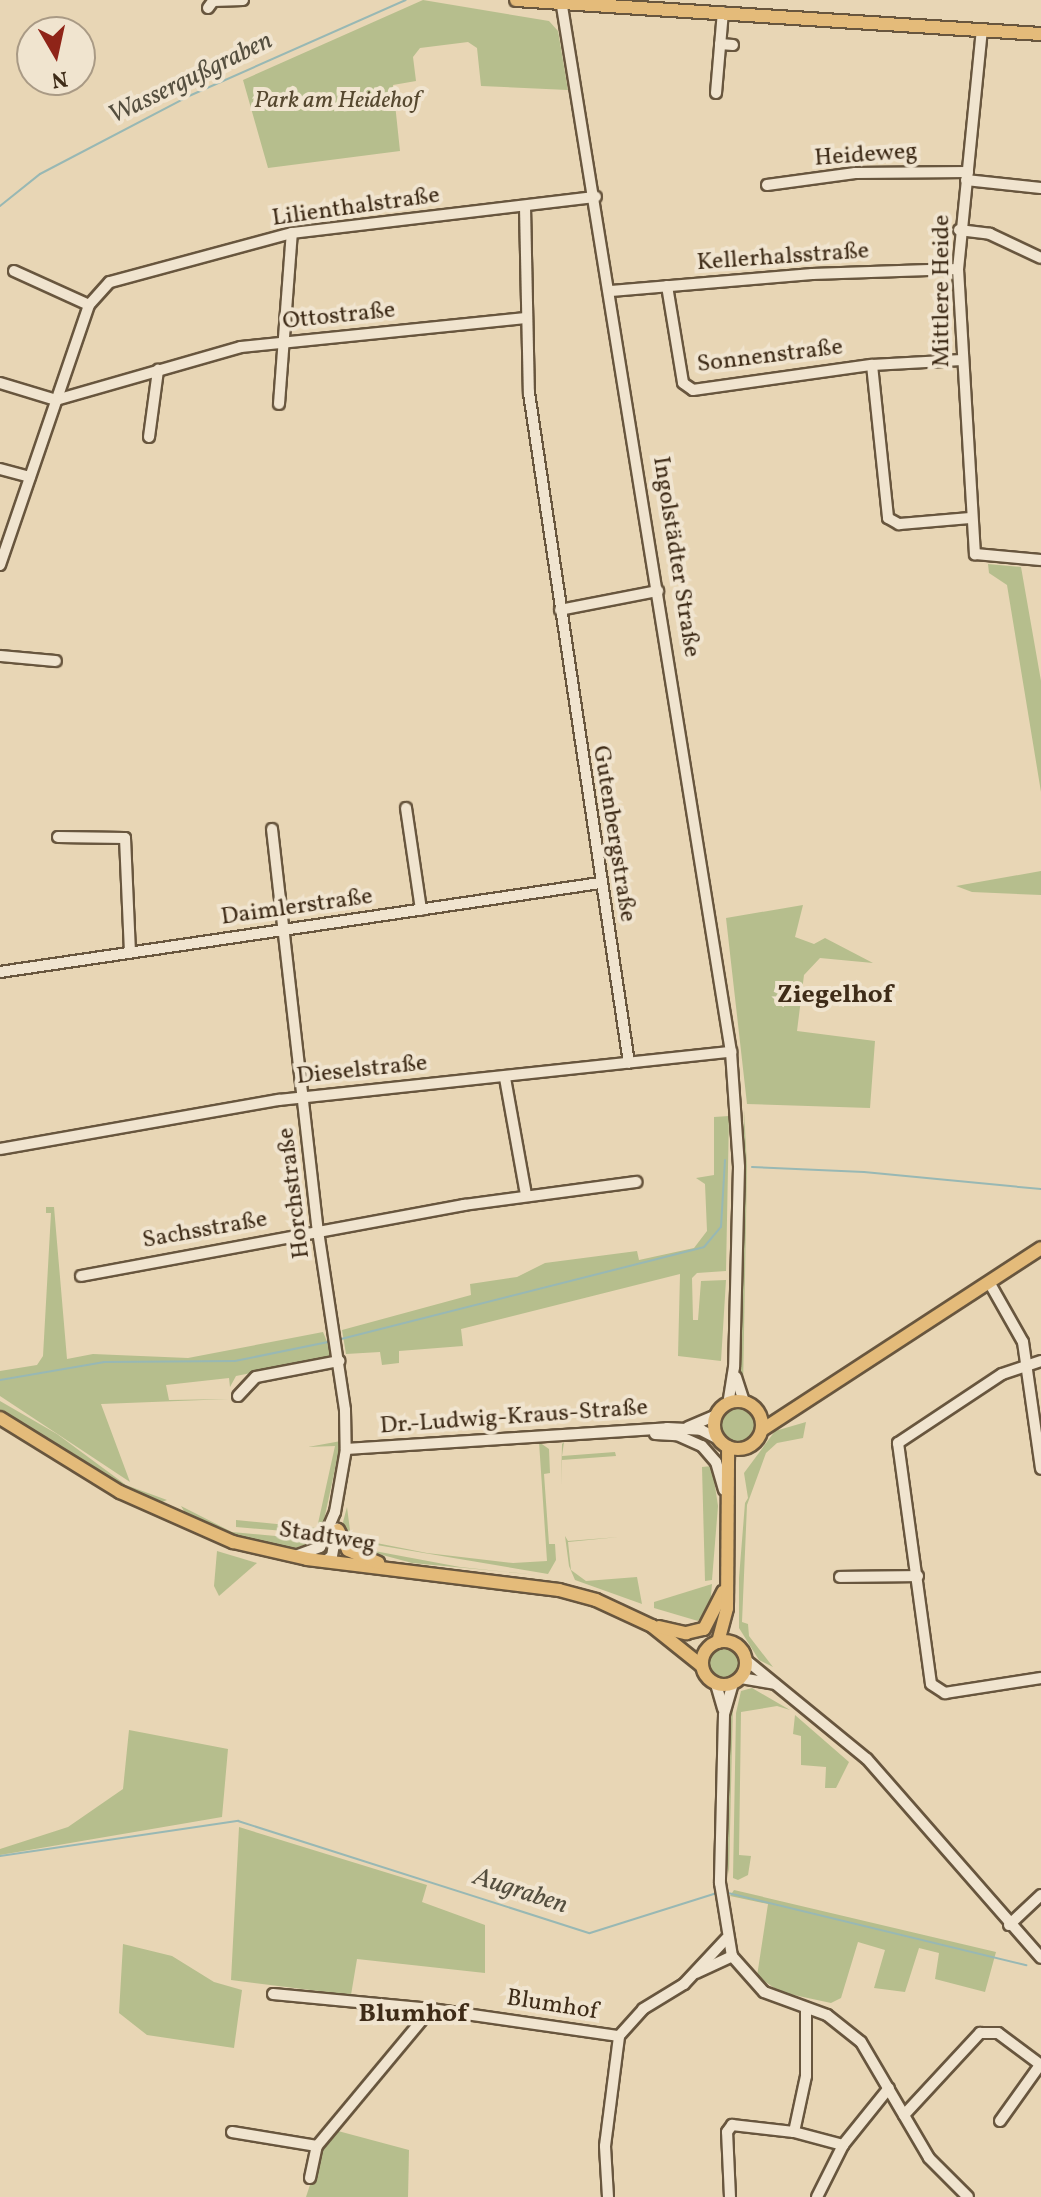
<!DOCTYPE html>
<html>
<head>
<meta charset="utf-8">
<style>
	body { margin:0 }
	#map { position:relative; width:1041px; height:2197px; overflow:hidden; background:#e8d6b5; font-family:Vollkorn,serif }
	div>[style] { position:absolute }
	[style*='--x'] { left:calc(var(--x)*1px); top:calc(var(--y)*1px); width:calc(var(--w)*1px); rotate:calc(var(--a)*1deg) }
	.green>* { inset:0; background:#b6be8d }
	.round { border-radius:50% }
	.stream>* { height:2px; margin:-1px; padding:0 1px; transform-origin:1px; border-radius:1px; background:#98b8b4 }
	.roads { filter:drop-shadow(2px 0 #68563e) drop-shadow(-2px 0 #68563e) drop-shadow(0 2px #68563e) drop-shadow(0 -2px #68563e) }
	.minor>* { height:10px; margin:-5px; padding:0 5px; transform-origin:5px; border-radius:5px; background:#f0e4cf }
	.major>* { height:12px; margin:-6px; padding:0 6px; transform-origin:6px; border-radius:6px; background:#e4bb7a }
	.major>.ring { margin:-6px; padding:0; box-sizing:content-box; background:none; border:12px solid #e4bb7a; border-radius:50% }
	span { translate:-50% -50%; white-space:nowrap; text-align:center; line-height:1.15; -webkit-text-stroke:8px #f0e4cf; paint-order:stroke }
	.park-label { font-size:24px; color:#56482f; font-style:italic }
	.street-label { font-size:24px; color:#3e2b17 }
	.water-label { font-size:26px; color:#544e3e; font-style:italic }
	.neighbourhood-label { font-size:26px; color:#3e2b17; font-weight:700 }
	.north { position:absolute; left:16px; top:16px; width:80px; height:80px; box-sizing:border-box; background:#f0e4cf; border:2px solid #a99a85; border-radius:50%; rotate:171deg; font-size:22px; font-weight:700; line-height:32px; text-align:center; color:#3e2b17 }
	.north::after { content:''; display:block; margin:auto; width:28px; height:36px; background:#8f2418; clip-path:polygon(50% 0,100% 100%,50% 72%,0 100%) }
</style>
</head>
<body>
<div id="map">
	<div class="green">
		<i style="clip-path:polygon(423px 0,549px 21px,558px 31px,568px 90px,481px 86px,477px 48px,468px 42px,420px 48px,413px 57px,416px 81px,393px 85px,400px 151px,268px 168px,243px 80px)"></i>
		<i style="clip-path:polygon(988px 564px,1021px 567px,1041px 681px,1041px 792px,1007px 585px,989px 573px)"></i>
		<i style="clip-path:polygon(1041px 871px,1041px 895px,972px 892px,956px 886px)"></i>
		<i style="clip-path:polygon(803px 905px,795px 937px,814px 944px,825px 938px,873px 963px,820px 958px,804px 975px,797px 1031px,875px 1041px,870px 1108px,747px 1104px,726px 918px)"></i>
		<i style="clip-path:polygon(744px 1110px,747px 1166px,743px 1388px,740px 1365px)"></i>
		<i style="clip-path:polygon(729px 1116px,726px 1271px,697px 1273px,692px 1278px,693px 1320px,698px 1320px,701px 1281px,726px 1280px,721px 1361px,678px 1356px,680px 1274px,461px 1329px,463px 1346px,399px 1351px,399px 1363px,382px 1365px,380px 1352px,346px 1354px,342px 1330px,471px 1295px,470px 1284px,517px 1277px,545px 1263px,637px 1251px,639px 1260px,694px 1248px,707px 1231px,705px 1184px,696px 1178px,714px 1175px,714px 1117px)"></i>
		<i style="clip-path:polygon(46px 1207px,54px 1207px,67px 1359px,93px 1354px,188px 1358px,323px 1332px,333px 1356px,236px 1376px,230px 1387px,229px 1378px,166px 1385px,169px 1400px,229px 1399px,101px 1404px,130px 1482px,0 1396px,0 1371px,37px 1365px,43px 1356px,51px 1213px,46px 1213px)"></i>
		<i style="clip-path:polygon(0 1401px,57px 1434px,126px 1485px,167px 1500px,157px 1504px,109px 1479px,0 1411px)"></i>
		<i class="round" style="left:717px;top:1406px;width:40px;height:40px"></i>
		<i style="clip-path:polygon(806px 1422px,803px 1438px,777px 1443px,766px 1453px,747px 1505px,742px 1622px,748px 1624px,749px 1636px,773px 1667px,759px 1660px,739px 1628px,739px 1578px,745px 1503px,748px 1498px,744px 1473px,775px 1431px)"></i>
		<i style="clip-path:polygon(608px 1438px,564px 1442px,562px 1456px,615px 1452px,616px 1456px,562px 1460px,561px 1487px,562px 1444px,565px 1441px)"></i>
		<i style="clip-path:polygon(341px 1441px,321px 1534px,236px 1527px,236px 1520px,317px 1528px,335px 1446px,308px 1447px)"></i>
		<i style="clip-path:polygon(539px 1442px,549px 1449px,550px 1473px,544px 1474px,549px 1544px,555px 1544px,556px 1560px,548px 1574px,347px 1540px,343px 1522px,347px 1507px,351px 1538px,427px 1553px,513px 1563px,547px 1561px)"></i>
		<i style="clip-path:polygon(712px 1466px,718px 1506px,712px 1580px,705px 1581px,702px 1467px)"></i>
		<i style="clip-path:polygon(181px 1506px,232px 1532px,319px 1540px,292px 1549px,244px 1538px,213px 1529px,187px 1516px)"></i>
		<i style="clip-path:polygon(565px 1536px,568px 1541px,619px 1537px,568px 1542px,571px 1570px,586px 1581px,637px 1577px,642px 1604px,575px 1580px,569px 1566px)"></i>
		<i style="clip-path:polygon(353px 1547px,460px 1567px,538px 1575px,412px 1563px)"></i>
		<i style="clip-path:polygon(217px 1551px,257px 1563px,219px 1596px,214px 1586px)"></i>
		<i style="clip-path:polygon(712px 1584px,710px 1607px,698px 1621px,654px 1608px,654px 1602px)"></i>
		<i class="round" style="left:708px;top:1646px;width:34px;height:34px"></i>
		<i style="clip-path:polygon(752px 1688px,790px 1710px,777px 1706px,741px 1712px,739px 1855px,751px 1856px,748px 1875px,738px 1880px,733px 1878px,736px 1713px,741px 1691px)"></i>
		<i style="clip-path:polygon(730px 1701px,733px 1702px,729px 1874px,726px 1859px)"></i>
		<i style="clip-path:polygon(795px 1715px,849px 1762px,836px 1788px,825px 1788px,826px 1767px,801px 1765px,801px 1736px,793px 1734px)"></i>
		<i style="clip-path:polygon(129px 1730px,228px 1749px,222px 1817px,0 1855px,0 1849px,68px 1827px,123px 1789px)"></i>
		<i style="clip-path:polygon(239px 1827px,427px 1885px,422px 1902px,485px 1925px,485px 1973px,357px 1959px,351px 1995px,231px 1980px)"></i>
		<i style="clip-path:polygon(734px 1890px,996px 1952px,985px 1992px,935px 1979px,939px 1953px,919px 1948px,905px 1992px,874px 1988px,885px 1950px,858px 1942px,841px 1998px,831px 2003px,780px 1992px,757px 1976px,768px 1904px,730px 1896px)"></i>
		<i style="clip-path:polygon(123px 1944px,172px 1956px,214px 1982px,242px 1990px,234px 2048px,147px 2035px,119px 2013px)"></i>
		<i style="clip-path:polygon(338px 2131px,409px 2150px,408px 2197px,306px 2197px,322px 2148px)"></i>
	</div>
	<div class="stream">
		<i style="--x:0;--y:206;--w:51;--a:-38.7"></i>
		<i style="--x:40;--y:174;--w:168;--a:-27.6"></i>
		<i style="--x:189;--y:96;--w:237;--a:-23.9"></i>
		<i style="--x:752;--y:1167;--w:112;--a:2.6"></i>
		<i style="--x:864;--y:1172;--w:178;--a:5.5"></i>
		<i style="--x:341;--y:1339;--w:374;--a:-14.2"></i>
		<i style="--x:704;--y:1247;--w:26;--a:-50"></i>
		<i style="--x:721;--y:1227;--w:67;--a:-86.6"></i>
		<i style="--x:0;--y:1380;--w:106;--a:-9.8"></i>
		<i style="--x:104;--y:1362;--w:131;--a:-0.4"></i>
		<i style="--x:235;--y:1361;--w:95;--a:-11.5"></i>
		<i style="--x:0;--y:1856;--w:241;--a:-8.4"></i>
		<i style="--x:238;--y:1821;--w:369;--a:17.7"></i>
		<i style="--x:590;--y:1933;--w:133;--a:-17.5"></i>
		<i style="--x:728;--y:1893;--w:307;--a:13.6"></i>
	</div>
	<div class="roads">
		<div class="minor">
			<i style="--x:561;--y:0;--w:1066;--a:80.82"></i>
			<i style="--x:731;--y:1052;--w:115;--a:86"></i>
			<i style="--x:739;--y:1167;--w:200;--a:91.4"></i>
			<i style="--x:734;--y:1367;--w:36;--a:99"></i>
			<i style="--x:208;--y:8;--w:9;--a:-54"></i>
			<i style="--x:213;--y:1;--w:30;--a:-2"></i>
			<i style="--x:982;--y:29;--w:241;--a:95.7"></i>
			<i style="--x:958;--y:269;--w:286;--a:86.6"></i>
			<i style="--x:975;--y:554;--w:66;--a:5.2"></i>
			<i style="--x:720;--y:44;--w:13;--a:4"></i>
			<i style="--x:716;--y:93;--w:81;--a:-85.1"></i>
			<i style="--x:966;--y:180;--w:75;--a:6.1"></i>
			<i style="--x:767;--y:185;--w:89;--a:-7.8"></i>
			<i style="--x:855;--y:173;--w:113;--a:-0.5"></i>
			<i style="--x:525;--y:207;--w:186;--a:88.8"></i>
			<i style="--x:529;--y:393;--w:677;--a:81.51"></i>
			<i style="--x:959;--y:230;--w:31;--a:7"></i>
			<i style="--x:990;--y:234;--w:56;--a:25.2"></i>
			<i style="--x:14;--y:271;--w:82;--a:24.4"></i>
			<i style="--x:667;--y:286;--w:98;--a:80.6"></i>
			<i style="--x:683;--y:383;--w:12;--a:35"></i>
			<i style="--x:693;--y:390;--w:181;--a:-8"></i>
			<i style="--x:872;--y:365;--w:90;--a:-3.2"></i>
			<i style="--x:611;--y:291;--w:202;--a:-4.8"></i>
			<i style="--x:812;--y:274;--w:146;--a:-2"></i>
			<i style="--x:872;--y:365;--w:154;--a:84"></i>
			<i style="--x:888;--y:518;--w:13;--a:29"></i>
			<i style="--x:899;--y:524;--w:72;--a:-4.8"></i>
			<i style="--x:0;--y:383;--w:59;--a:16.9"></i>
			<i style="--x:56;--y:400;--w:192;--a:-16"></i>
			<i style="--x:241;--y:347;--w:286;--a:-5.8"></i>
			<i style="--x:279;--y:404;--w:171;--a:-85.7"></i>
			<i style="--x:149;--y:437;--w:68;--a:-82.3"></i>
			<i style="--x:0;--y:469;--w:31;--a:15"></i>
			<i style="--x:0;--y:565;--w:275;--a:-71.1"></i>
			<i style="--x:89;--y:305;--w:31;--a:-48"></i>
			<i style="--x:110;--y:282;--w:188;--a:-15.1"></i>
			<i style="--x:292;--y:233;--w:306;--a:-6.8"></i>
			<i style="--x:560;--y:610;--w:100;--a:-11"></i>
			<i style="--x:0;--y:656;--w:56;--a:5.1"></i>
			<i style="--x:406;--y:808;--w:103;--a:81.6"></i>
			<i style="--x:272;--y:829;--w:405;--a:83.5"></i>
			<i style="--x:318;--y:1231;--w:181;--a:81.4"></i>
			<i style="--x:345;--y:1410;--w:39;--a:89"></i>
			<i style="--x:346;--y:1449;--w:64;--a:99.9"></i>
			<i style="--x:335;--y:1512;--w:38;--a:113"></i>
			<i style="--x:320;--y:1547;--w:27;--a:160"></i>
			<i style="--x:58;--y:837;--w:67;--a:0.9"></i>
			<i style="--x:125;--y:838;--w:114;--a:87.5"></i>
			<i style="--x:0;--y:972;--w:607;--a:-8.44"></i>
			<i style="--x:505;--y:1078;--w:119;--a:79.8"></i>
			<i style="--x:0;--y:1149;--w:283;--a:-10"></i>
			<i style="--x:279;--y:1100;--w:455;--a:-6.1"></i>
			<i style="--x:81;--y:1276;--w:390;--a:-10.5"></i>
			<i style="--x:464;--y:1205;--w:174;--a:-7.6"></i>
			<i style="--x:989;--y:1282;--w:69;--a:60.5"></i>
			<i style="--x:1023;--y:1342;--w:128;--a:81.9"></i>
			<i style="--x:1041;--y:1361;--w:41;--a:161.6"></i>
			<i style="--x:1002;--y:1374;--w:125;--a:146.4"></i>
			<i style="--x:898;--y:1443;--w:243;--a:82.2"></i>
			<i style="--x:931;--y:1684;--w:17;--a:33"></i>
			<i style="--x:945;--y:1693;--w:97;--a:-8.9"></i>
			<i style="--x:736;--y:1377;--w:26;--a:72"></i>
			<i style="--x:238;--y:1396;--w:26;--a:-47"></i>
			<i style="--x:256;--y:1377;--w:85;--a:-10.9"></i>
			<i style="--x:688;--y:1427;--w:30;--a:-23"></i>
			<i style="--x:655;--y:1434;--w:22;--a:3"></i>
			<i style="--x:677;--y:1435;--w:27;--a:24"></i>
			<i style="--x:702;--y:1446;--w:21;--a:49"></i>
			<i style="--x:716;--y:1462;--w:29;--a:74"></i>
			<i style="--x:346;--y:1449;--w:322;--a:-3.7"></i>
			<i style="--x:667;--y:1428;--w:34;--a:3"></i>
			<i style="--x:701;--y:1430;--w:18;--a:27"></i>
			<i style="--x:324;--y:1562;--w:10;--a:-37"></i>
			<i style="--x:332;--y:1556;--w:28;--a:-80"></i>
			<i style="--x:840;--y:1577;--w:78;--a:-0.7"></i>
			<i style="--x:746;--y:1660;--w:156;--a:39.3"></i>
			<i style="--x:867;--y:1759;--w:264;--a:48.8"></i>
			<i style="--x:741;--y:1678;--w:34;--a:10"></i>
			<i style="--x:733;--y:1683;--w:33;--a:106"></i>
			<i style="--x:724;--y:1715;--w:168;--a:91.4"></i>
			<i style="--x:720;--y:1883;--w:74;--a:80.7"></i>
			<i style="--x:732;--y:1956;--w:48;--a:48.4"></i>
			<i style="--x:764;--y:1992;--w:67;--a:20.1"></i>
			<i style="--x:827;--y:2015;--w:43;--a:38.5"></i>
			<i style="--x:861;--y:2042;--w:134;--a:59.6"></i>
			<i style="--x:929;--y:2158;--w:55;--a:45"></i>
			<i style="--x:716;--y:1684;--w:26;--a:74"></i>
			<i style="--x:1009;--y:1925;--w:44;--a:-43.2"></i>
			<i style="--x:696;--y:1973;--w:40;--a:-25"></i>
			<i style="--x:273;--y:1994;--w:159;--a:5.4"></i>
			<i style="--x:431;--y:2009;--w:190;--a:8.2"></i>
			<i style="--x:904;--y:2115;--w:112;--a:-47.2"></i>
			<i style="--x:980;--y:2033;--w:18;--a:0"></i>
			<i style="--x:998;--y:2033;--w:54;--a:36.7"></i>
			<i style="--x:1000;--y:2121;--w:69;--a:-54.5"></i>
			<i style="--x:232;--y:2132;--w:86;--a:9.4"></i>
			<i style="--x:794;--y:2132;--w:57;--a:-77.9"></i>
			<i style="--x:806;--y:2076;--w:67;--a:-90"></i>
			<i style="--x:310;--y:2178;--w:33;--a:-78"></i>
			<i style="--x:317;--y:2146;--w:178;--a:-50.2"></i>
			<i style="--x:608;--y:2197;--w:51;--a:-93.4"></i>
			<i style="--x:605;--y:2146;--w:111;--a:-82.7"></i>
			<i style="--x:619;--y:2036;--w:36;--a:-48"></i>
			<i style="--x:643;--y:2009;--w:48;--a:-31.4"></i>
			<i style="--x:684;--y:1984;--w:62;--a:-47"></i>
			<i style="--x:730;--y:2197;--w:65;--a:-92.6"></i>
			<i style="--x:727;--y:2132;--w:9;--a:-54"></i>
			<i style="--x:732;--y:2125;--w:62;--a:6.4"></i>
			<i style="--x:794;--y:2132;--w:51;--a:14.9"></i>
			<i style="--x:817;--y:2197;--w:58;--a:-63.4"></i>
			<i style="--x:843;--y:2145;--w:73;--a:-51.1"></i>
		</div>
		<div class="major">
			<i style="--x:516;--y:0;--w:526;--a:3.71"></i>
			<i class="ring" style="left:714px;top:1401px;width:36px;height:36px"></i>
			<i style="--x:0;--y:1418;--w:141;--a:31.7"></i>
			<i style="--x:120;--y:1492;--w:124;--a:23.9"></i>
			<i style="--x:233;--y:1542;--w:76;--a:12.9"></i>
			<i style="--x:307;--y:1559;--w:254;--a:7"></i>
			<i style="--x:559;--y:1590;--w:38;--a:15"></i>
			<i style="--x:596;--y:1600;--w:62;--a:24.9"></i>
			<i style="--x:652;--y:1626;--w:64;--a:38.7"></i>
			<i style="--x:762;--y:1430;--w:333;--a:-33.1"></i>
			<i style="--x:338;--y:1530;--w:22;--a:63"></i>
			<i style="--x:348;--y:1550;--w:33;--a:23"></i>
			<i style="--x:659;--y:1627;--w:28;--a:13"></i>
			<i style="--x:686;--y:1633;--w:18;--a:-13"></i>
			<i style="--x:704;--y:1629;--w:42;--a:-62.8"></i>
			<i class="ring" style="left:702px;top:1641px;width:32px;height:32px"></i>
			<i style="--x:718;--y:1642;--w:35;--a:-75"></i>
			<i style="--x:727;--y:1608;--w:161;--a:-89.6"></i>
		</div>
	</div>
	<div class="park-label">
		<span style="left:337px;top:102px">Park am Heidehof</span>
	</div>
	<div class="street-label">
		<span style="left:866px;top:156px;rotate:-4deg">Heideweg</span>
		<span style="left:356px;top:208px;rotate:-8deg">Lilienthalstraße</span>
		<span style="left:783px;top:258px;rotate:-4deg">Kellerhalsstraße</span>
		<span style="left:943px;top:291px;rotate:-90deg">Mittlere Heide</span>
		<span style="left:339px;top:317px;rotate:-6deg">Ottostraße</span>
		<span style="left:770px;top:357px;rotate:-7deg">Sonnenstraße</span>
		<span style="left:675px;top:557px;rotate:81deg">Ingolstädter Straße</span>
		<span style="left:613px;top:834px;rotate:81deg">Gutenbergstraße</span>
		<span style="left:297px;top:908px;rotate:-8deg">Daimlerstraße</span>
		<span style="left:362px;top:1071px;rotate:-6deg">Dieselstraße</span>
		<span style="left:295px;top:1193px;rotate:-97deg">Horchstraße</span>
		<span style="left:205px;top:1231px;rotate:-10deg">Sachsstraße</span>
		<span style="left:514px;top:1418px;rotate:-4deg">Dr.-Ludwig-Kraus-Straße</span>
		<span style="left:327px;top:1538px;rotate:9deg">Stadtweg</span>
		<span style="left:552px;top:2006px;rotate:9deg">Blumhof</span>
	</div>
	<div class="water-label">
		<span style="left:191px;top:79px;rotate:-26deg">Wassergußgraben</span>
		<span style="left:520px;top:1892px;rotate:18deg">Augraben</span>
	</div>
	<div class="neighbourhood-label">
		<span style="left:835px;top:996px">Ziegelhof</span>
		<span style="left:413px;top:2015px">Blumhof</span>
	</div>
	<div class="north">N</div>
</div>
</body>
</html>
